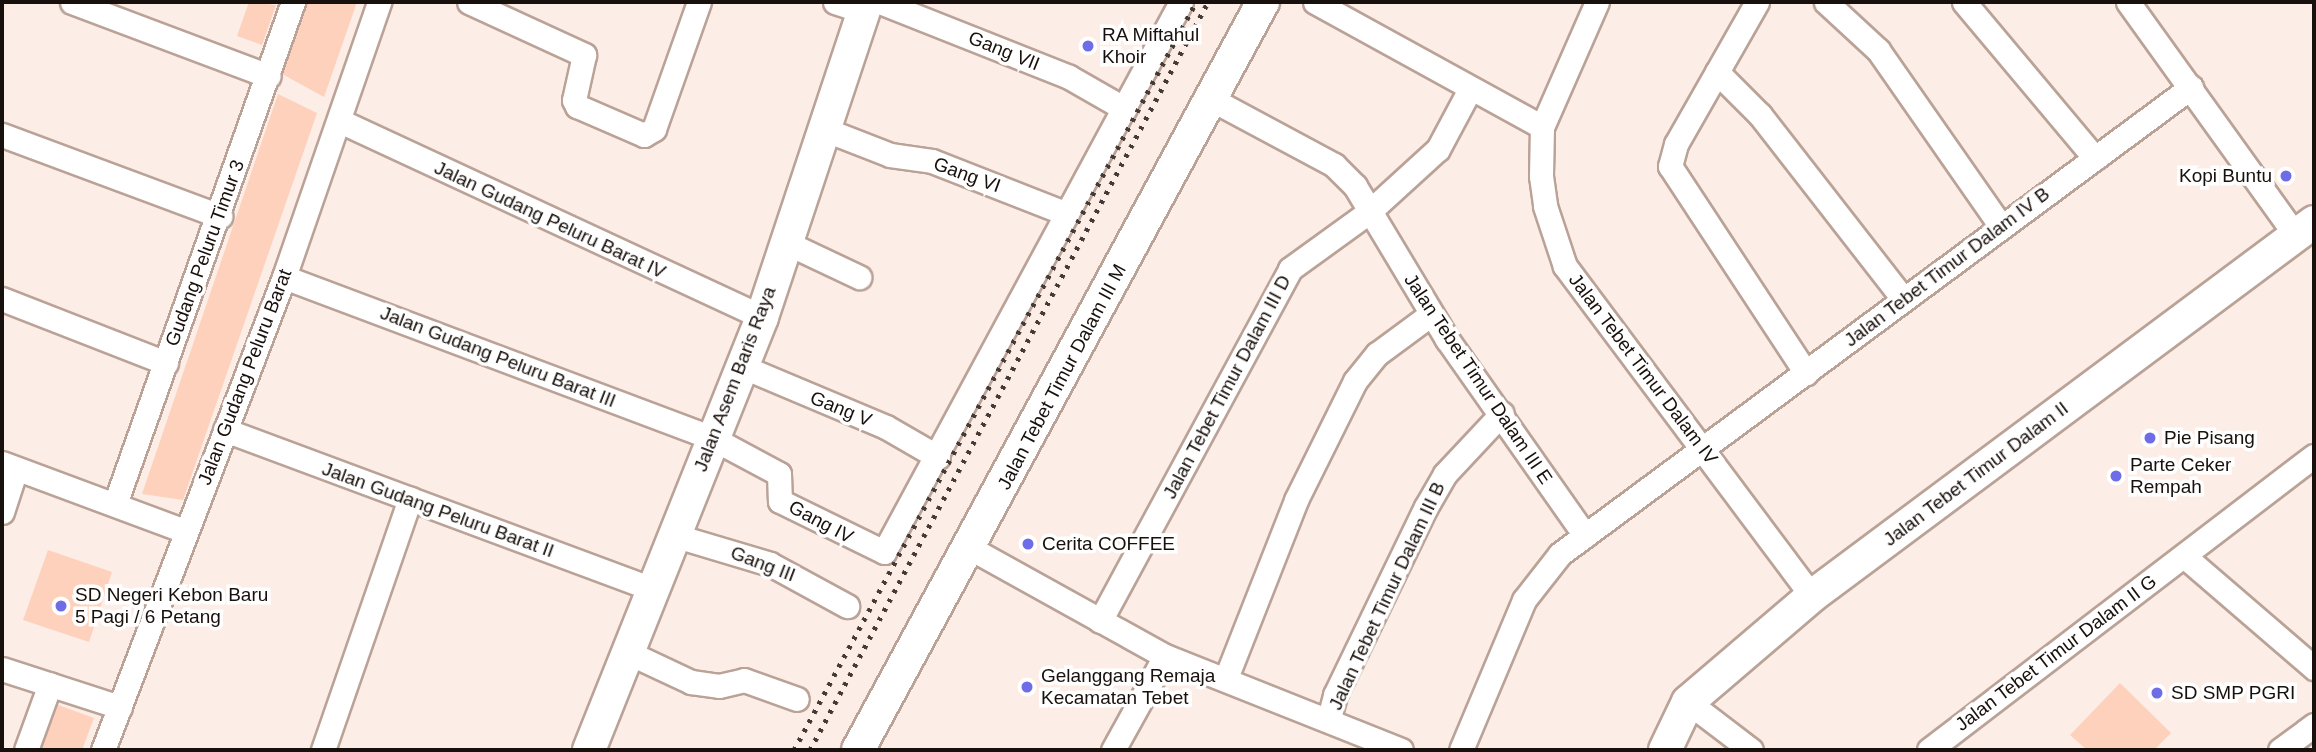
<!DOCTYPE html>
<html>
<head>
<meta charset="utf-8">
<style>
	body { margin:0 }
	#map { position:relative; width:2316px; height:752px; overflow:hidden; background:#fcede6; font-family:Helvetica,sans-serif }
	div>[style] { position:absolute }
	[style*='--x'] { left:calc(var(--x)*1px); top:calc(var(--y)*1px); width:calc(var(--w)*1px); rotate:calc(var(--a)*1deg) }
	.green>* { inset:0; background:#fed1bc }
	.roads { filter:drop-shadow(2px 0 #baa297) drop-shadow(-2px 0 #baa297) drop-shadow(0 2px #baa297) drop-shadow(0 -2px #baa297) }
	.street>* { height:23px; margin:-11.5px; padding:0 11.5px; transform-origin:11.5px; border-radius:11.5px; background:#fff }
	.secondary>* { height:32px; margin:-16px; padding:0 16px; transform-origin:16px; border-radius:16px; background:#fff }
	.rail>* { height:5px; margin-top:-2.5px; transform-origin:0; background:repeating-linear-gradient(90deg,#443b36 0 3.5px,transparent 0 10.5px) }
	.dots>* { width:19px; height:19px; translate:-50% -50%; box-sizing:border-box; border:4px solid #fff; border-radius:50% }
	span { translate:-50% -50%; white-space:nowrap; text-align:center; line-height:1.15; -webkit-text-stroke:7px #fff; paint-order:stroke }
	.poi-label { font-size:19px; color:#18100c }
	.left { translate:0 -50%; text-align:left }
	.right { translate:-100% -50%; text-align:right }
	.street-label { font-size:19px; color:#18100c }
	.frame { position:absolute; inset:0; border:4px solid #18100c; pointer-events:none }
</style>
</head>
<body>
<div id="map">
	<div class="green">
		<i style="clip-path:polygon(249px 2px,276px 5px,262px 45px,237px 36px)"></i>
		<i style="clip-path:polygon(304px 2px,357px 2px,324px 97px,282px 74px)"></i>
		<i style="clip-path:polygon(278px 94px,317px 113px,183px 500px,142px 494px)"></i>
		<i style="clip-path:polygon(48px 550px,112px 572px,89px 642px,23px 620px)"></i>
		<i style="clip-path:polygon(2120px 683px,2171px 733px,2154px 750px,2087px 750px,2070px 735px)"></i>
		<i style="clip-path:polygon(58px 705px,94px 718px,82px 750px,41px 750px)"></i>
	</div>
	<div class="roads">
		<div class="street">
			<i style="--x:72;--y:2;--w:210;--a:20.6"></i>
			<i style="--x:469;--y:2;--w:127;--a:24.7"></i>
			<i style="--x:584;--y:55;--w:46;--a:102.5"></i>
			<i style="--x:574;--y:100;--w:7;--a:63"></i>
			<i style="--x:577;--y:106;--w:73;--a:23.4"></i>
			<i style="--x:644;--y:135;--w:12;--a:-31"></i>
			<i style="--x:654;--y:129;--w:135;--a:-70.5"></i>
			<i style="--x:835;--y:2;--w:29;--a:18"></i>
			<i style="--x:880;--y:2;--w:203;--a:21.6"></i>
			<i style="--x:1069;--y:77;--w:64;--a:29.7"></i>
			<i style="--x:1315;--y:2;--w:259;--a:28.8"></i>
			<i style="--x:1597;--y:2;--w:137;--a:113.7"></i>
			<i style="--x:1542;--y:127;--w:49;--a:91.2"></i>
			<i style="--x:1541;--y:176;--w:30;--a:82"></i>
			<i style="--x:1545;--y:206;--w:63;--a:71.6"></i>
			<i style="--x:1565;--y:266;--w:412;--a:53.2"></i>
			<i style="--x:1757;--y:2;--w:163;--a:119.7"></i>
			<i style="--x:1676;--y:144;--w:23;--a:105"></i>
			<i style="--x:1670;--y:166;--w:248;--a:56.7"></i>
			<i style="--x:1826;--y:2;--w:71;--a:42.7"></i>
			<i style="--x:1878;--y:50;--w:215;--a:55.1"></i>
			<i style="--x:1964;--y:2;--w:204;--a:50"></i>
			<i style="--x:2128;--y:2;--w:288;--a:54.3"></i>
			<i style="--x:1717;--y:72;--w:61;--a:45"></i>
			<i style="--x:1760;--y:115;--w:233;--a:52.1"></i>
			<i style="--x:1211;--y:99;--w:140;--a:28.2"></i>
			<i style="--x:1334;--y:165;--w:30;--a:45"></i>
			<i style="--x:1355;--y:186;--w:179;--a:59"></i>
			<i style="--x:1447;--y:339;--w:240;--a:54.9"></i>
			<i style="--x:340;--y:121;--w:465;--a:24.9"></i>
			<i style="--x:826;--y:130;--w:69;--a:21.3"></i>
			<i style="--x:890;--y:155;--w:42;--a:8.1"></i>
			<i style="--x:932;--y:161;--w:145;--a:21.4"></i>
			<i style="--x:2;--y:135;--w:233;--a:20.4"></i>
			<i style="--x:787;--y:243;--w:80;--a:25.3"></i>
			<i style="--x:284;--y:277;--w:457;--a:20.6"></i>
			<i style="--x:712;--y:438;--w:76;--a:28.2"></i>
			<i style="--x:779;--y:474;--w:27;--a:88"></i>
			<i style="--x:780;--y:501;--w:116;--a:26.1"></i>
			<i style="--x:884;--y:552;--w:625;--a:-61.63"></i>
			<i style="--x:2;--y:299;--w:176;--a:21.3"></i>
			<i style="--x:741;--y:366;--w:157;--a:22.8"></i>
			<i style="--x:886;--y:427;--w:60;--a:30"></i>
			<i style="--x:225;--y:430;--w:456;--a:20.4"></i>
			<i style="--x:2;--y:463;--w:195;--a:20.4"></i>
			<i style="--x:115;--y:504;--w:533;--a:-70.48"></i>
			<i style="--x:2;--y:512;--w:45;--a:-72"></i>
			<i style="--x:673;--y:535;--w:101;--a:16.6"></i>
			<i style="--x:770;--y:564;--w:88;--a:28.6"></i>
			<i style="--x:970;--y:548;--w:223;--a:29"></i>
			<i style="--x:1165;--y:656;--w:254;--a:21.7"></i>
			<i style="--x:2184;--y:556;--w:172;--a:40.7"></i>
			<i style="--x:1100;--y:621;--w:400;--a:-61.6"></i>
			<i style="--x:1290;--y:269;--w:99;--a:-35.9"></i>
			<i style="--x:1370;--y:211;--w:92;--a:-42.4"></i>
			<i style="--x:1438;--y:149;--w:68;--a:-61.9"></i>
			<i style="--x:627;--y:652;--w:71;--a:25.1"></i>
			<i style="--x:691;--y:682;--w:28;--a:8"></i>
			<i style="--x:719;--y:686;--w:26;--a:-13"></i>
			<i style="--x:744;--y:680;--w:56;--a:19.7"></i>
			<i style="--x:2;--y:669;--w:124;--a:17.9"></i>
			<i style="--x:1226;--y:678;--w:191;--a:-68.5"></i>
			<i style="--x:1296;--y:500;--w:133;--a:-63.6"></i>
			<i style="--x:1355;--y:381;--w:35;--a:-51"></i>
			<i style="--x:1377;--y:354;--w:67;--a:-36.5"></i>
			<i style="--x:1688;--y:702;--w:79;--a:37.3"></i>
			<i style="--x:1329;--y:718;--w:24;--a:-75"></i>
			<i style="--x:1335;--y:695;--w:209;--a:-64.2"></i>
			<i style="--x:1426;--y:507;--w:38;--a:-60"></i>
			<i style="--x:1445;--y:474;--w:83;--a:-46.9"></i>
			<i style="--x:26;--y:750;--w:70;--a:-70"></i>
			<i style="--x:103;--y:750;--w:506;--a:-69.06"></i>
			<i style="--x:284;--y:277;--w:291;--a:-70.9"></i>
			<i style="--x:323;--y:750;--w:266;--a:-70.9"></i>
			<i style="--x:1113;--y:750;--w:107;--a:-61"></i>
			<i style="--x:1461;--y:750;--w:163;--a:-67.2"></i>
			<i style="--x:1524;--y:600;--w:58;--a:-52"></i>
			<i style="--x:1560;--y:554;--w:785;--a:-36.5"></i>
			<i style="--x:1929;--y:750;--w:484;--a:-37.4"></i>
			<i style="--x:2280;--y:750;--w:42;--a:-36.3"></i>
		</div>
		<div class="secondary">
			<i style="--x:589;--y:750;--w:466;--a:-68.2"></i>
			<i style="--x:762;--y:317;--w:332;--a:-71.6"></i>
			<i style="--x:858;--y:750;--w:851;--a:-61.57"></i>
			<i style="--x:1665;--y:750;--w:53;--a:-64.4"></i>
			<i style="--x:1688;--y:702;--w:163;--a:-40.5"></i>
			<i style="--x:1812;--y:596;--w:626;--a:-36.69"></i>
		</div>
	</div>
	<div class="rail">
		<i style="--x:794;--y:750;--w:849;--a:-61.74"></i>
		<i style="--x:810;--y:750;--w:847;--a:-61.98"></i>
	</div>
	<div class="dots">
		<i style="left:1088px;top:46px;background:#6e6ce6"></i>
		<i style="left:2286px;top:176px;background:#6e6ce6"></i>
		<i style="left:2150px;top:438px;background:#6e6ce6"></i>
		<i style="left:2116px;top:476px;background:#6e6ce6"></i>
		<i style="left:1028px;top:544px;background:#6e6ce6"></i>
		<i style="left:61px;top:606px;background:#6e6ce6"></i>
		<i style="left:1027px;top:687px;background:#6e6ce6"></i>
		<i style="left:2157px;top:693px;background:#6e6ce6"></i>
	</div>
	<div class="poi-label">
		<span class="left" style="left:1102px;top:46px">RA Miftahul<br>Khoir</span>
		<span class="right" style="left:2272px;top:176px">Kopi Buntu</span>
		<span class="left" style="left:2164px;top:438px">Pie Pisang</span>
		<span class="left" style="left:2130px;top:476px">Parte Ceker<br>Rempah</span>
		<span class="left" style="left:1042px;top:544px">Cerita COFFEE</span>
		<span class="left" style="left:75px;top:606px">SD Negeri Kebon Baru<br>5 Pagi / 6 Petang</span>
		<span class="left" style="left:1041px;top:687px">Gelanggang Remaja<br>Kecamatan Tebet</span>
		<span class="left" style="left:2171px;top:693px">SD SMP PGRI</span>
	</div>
	<div class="street-label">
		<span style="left:1004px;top:51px;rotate:22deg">Gang VII</span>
		<span style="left:967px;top:175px;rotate:20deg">Gang VI</span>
		<span style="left:550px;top:220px;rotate:25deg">Jalan Gudang Peluru Barat IV</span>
		<span style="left:205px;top:253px;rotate:-70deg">Gudang Peluru Timur 3</span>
		<span style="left:1947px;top:267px;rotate:-37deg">Jalan Tebet Timur Dalam IV B</span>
		<span style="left:498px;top:357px;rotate:21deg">Jalan Gudang Peluru Barat III</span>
		<span style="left:1643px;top:369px;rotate:53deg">Jalan Tebet Timur Dalam IV</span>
		<span style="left:245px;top:377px;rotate:-69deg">Jalan Gudang Peluru Barat</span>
		<span style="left:1062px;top:377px;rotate:-62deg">Jalan Tebet Timur Dalam III M</span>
		<span style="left:735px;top:379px;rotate:-69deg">Jalan Asem Baris Raya</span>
		<span style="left:1478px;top:379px;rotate:56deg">Jalan Tebet Timur Dalam III E</span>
		<span style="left:1227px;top:387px;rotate:-62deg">Jalan Tebet Timur Dalam III D</span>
		<span style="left:841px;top:409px;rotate:22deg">Gang V</span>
		<span style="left:1976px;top:474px;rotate:-37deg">Jalan Tebet Timur Dalam II</span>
		<span style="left:438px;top:510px;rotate:20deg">Jalan Gudang Peluru Barat II</span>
		<span style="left:821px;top:522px;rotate:28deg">Gang IV</span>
		<span style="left:763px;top:564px;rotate:21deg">Gang III</span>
		<span style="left:1387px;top:596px;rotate:-65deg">Jalan Tebet Timur Dalam III B</span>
		<span style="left:2056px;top:653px;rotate:-37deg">Jalan Tebet Timur Dalam II G</span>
	</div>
	<div class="frame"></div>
</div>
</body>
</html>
